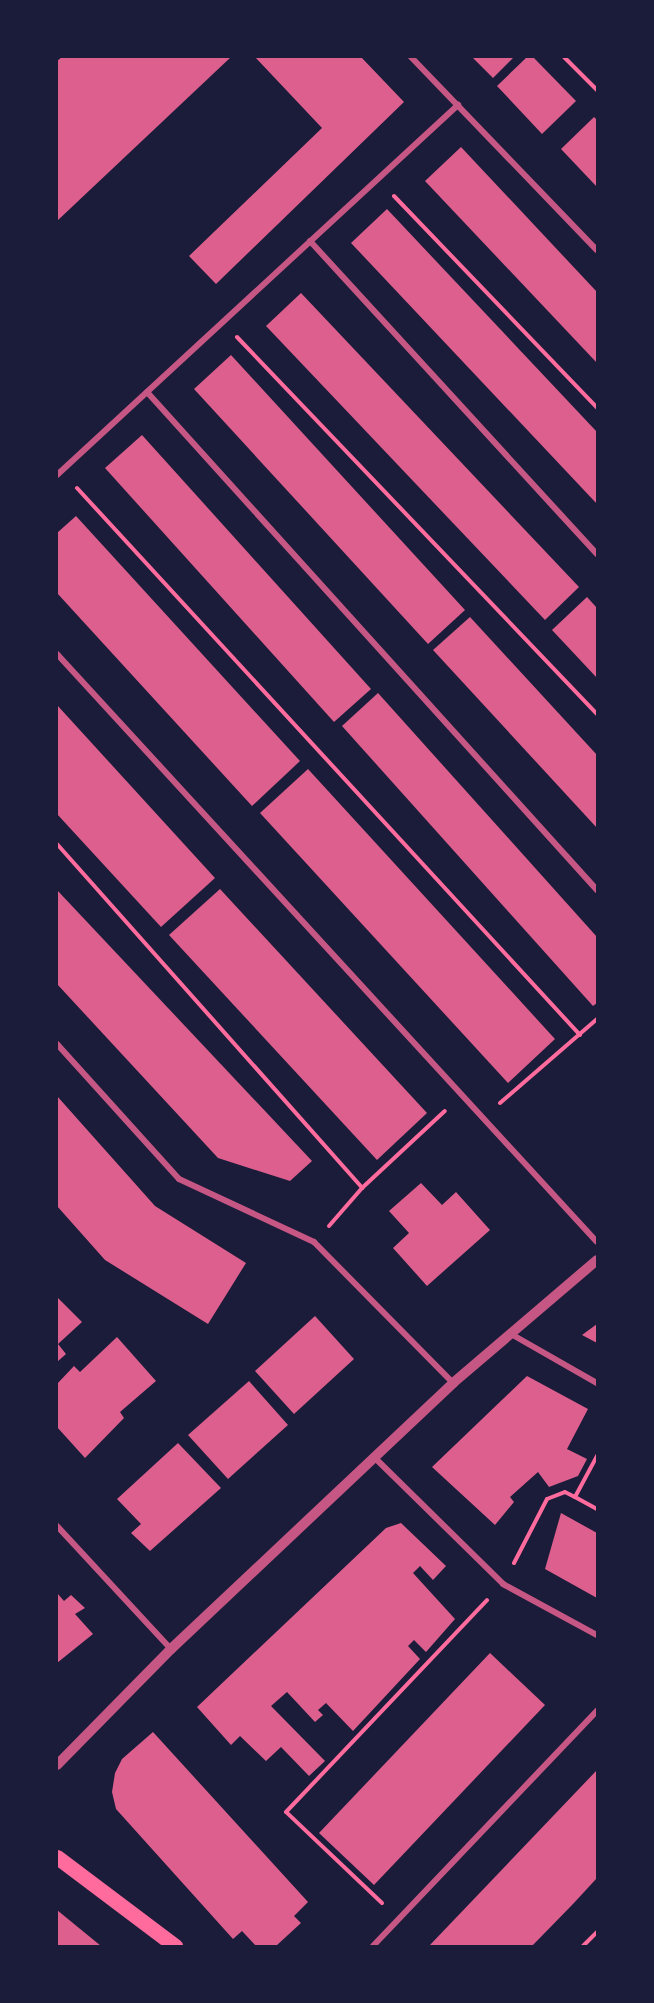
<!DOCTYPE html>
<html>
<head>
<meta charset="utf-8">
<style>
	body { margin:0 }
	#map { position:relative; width:654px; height:2003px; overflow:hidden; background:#1b1b3a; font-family:"Fira Sans Condensed",sans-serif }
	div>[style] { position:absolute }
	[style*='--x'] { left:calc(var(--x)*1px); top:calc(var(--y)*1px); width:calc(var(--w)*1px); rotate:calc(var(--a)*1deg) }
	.building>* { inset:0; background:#dd5f8e }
	.path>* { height:4px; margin:-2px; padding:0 2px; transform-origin:2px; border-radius:2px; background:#ff6b9d }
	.minor>* { height:6px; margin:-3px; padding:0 3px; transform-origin:3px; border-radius:3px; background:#c65784 }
	.tertiary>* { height:10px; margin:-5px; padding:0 5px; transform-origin:5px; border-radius:5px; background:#c65784 }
	.primary>* { height:15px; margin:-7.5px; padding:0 7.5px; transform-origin:7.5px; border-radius:7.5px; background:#ff6b9d }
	span { translate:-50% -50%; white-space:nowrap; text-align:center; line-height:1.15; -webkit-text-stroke:6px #1b1b3a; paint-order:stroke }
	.frame { position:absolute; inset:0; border:58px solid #1b1b3a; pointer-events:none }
</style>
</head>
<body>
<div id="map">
	<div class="building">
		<i style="clip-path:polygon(62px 57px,231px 57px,57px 221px,57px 61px)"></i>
		<i style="clip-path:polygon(255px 57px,361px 57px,404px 102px,216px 284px,189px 256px,322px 128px)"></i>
		<i style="clip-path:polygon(472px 57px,514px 57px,493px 78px)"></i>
		<i style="clip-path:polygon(527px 57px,533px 57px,576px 101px,542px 134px,497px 86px)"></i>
		<i style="clip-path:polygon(594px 117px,597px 120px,597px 187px,561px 149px)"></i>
		<i style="clip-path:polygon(461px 147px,597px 292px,597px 363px,425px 181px)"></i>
		<i style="clip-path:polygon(387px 209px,597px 432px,597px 504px,351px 243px)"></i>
		<i style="clip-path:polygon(301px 293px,579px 587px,545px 620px,266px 326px)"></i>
		<i style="clip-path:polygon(231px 355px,465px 610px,428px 644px,194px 389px)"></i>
		<i style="clip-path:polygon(142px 435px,371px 689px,334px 722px,105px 468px)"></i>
		<i style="clip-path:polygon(76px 516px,300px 761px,252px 806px,57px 593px,57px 533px)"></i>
		<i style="clip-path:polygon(587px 597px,597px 608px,597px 678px,552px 630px)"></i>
		<i style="clip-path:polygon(470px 617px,597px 755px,597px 828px,433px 650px)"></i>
		<i style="clip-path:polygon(378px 693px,597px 937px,597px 1003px,593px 1006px,342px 726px)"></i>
		<i style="clip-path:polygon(57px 705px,215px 878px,161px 927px,57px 814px)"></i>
		<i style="clip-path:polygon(308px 769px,555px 1039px,508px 1083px,260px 813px)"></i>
		<i style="clip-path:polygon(220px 889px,427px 1113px,377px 1160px,169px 935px)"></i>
		<i style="clip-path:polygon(57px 890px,312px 1161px,290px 1181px,218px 1158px,57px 984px)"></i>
		<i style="clip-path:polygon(57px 1096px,155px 1206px,246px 1263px,208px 1324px,105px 1260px,57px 1206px)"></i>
		<i style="clip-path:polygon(421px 1183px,442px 1205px,456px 1192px,490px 1230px,427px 1286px,393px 1248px,409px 1233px,389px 1211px)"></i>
		<i style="clip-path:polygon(57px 1297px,82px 1322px,58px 1344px,66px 1354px,57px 1362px)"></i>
		<i style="clip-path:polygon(315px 1316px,354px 1359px,294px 1414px,255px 1371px)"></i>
		<i style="clip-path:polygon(597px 1324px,597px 1343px,582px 1335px)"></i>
		<i style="clip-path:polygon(117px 1337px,156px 1381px,120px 1412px,124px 1418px,85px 1458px,57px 1427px,57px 1384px,74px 1366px,80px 1372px)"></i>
		<i style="clip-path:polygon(527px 1376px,588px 1409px,567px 1449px,587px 1459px,578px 1476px,549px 1487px,538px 1472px,510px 1497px,514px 1502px,495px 1525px,432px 1467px)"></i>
		<i style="clip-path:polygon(249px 1381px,288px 1425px,228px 1479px,188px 1435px)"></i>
		<i style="clip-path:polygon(178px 1443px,221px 1488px,150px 1551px,131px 1533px,141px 1524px,117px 1499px)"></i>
		<i style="clip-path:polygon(561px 1513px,597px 1533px,597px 1598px,545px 1569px)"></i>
		<i style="clip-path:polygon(401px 1523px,446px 1566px,433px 1580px,420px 1566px,413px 1573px,455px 1619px,426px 1652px,414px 1640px,408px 1646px,420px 1659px,353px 1731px,326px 1703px,318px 1710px,323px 1715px,315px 1722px,287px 1692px,271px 1706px,325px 1761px,309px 1776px,281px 1747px,266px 1761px,240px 1736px,231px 1745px,197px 1707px,386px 1528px)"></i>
		<i style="clip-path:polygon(57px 1593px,64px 1601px,71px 1595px,85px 1608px,75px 1614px,93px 1634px,57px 1663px)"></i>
		<i style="clip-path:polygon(490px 1653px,545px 1705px,374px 1885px,319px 1833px)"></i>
		<i style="clip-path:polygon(153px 1732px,308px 1902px,294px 1916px,301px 1923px,276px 1946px,256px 1946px,242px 1931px,233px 1939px,116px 1809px,112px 1792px,115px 1773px,122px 1759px)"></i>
		<i style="clip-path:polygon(597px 1770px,597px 1878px,573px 1904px,532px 1946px,429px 1946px)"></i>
		<i style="clip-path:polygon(57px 1910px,101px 1946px,57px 1946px)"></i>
	</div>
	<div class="path">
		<i style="--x:564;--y:57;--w:47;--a:45"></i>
		<i style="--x:394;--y:196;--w:294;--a:46.2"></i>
		<i style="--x:237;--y:337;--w:521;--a:46.32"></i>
		<i style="--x:77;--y:488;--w:743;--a:47.4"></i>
		<i style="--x:57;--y:844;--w:460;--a:48.4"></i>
		<i style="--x:500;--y:1103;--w:128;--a:-40.9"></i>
		<i style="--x:329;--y:1226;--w:50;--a:-49"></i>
		<i style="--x:362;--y:1188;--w:113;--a:-42.9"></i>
		<i style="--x:575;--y:1497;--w:25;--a:29"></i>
		<i style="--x:514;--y:1563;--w:72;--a:-62.7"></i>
		<i style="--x:547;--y:1499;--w:19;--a:-21"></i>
		<i style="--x:565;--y:1492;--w:11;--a:27"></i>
		<i style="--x:575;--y:1497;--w:47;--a:-61.8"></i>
		<i style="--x:382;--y:1903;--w:132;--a:-136.5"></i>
		<i style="--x:286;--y:1812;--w:292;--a:-46.5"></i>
		<i style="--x:583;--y:1946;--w:20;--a:-45"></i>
	</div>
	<div class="minor">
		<i style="--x:411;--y:57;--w:268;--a:46.1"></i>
		<i style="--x:310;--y:241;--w:425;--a:47.5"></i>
		<i style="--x:147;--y:392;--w:671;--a:47.9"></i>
		<i style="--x:57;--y:475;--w:546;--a:-42.7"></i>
		<i style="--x:57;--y:654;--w:798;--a:47.44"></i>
		<i style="--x:57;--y:1044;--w:182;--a:47.9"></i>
		<i style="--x:179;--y:1179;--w:149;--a:25"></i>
		<i style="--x:314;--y:1242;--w:198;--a:45.4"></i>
		<i style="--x:511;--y:1334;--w:99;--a:29.7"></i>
		<i style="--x:375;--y:1458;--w:180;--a:44.5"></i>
		<i style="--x:503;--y:1584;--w:107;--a:28.5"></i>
		<i style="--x:57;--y:1526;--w:168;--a:47.2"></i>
		<i style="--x:373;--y:1946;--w:325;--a:-46.4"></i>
	</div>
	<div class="tertiary">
		<i style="--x:57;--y:1765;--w:163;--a:-45.5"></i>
		<i style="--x:171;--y:1649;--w:388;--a:-43.3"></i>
		<i style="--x:453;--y:1383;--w:189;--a:-40.5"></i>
	</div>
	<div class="primary">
		<i style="--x:57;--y:1857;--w:148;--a:37"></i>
	</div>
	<div class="frame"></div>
</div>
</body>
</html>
